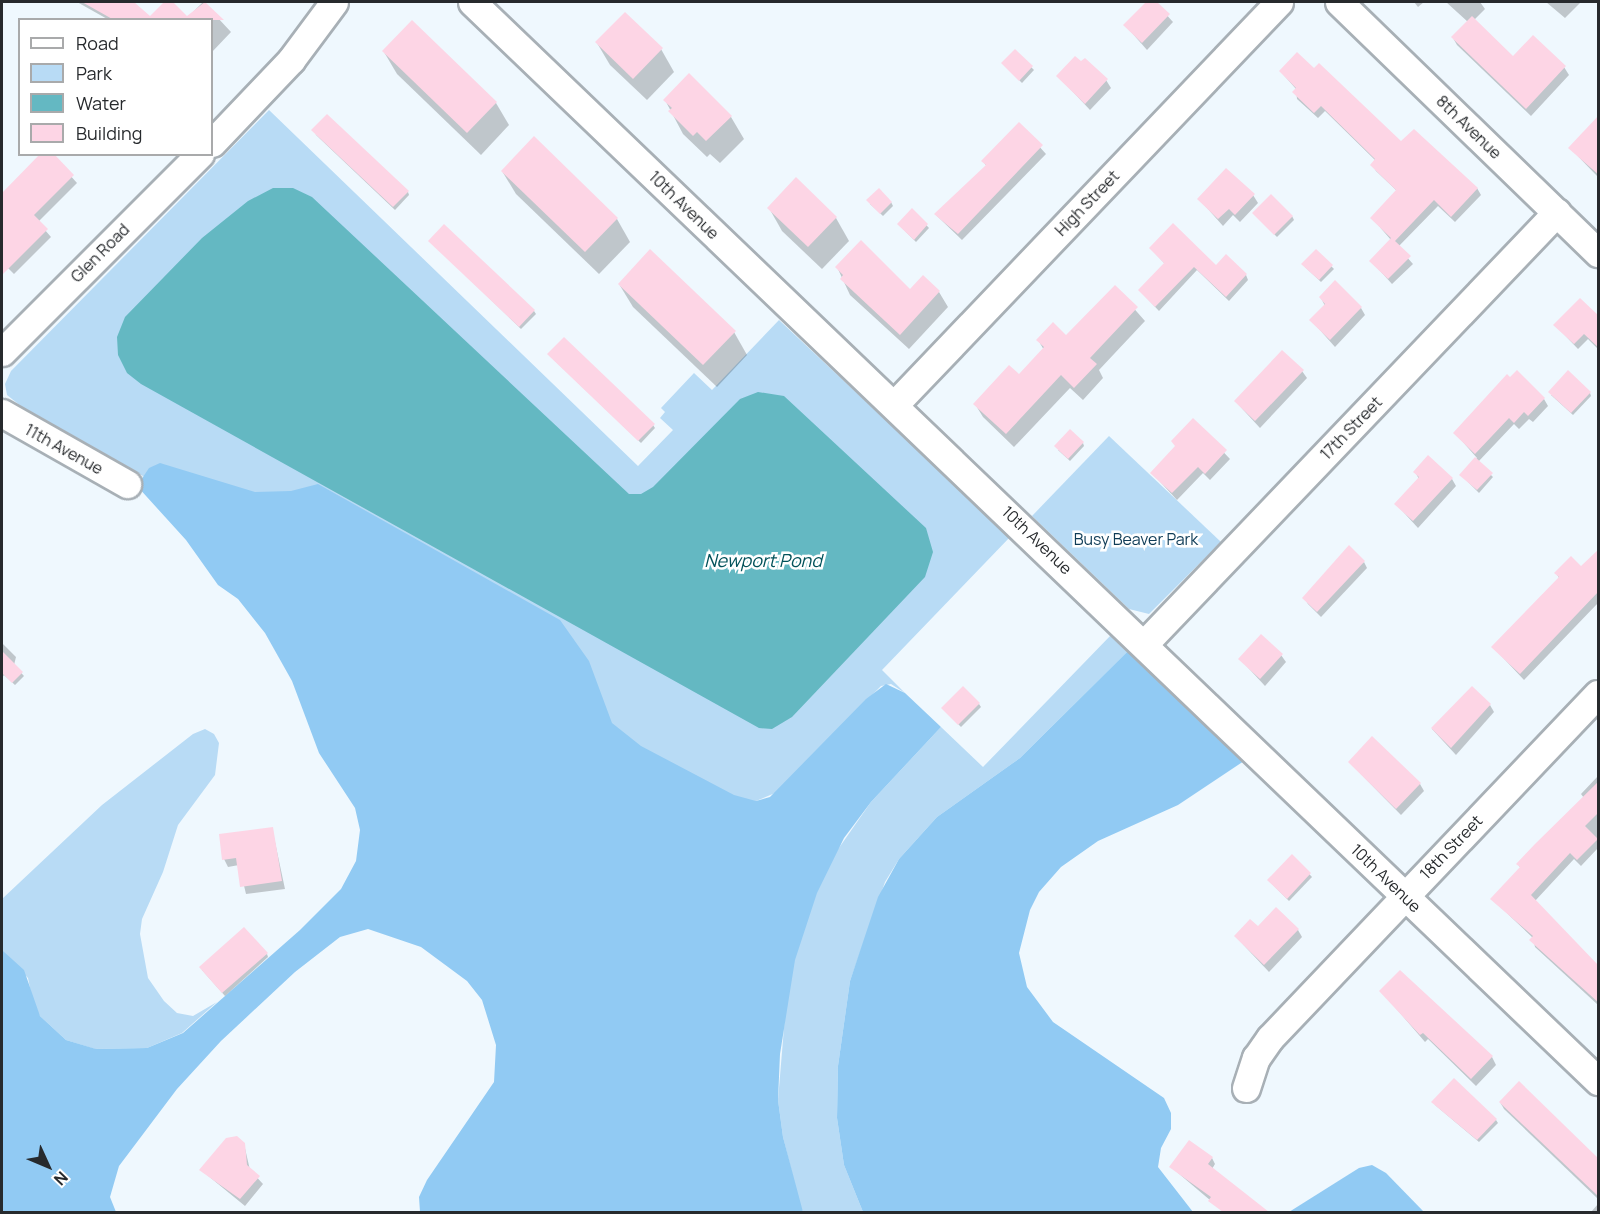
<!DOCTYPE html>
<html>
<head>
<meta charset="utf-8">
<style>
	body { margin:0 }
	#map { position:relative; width:1600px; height:1214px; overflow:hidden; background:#eff8fe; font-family:Manrope,sans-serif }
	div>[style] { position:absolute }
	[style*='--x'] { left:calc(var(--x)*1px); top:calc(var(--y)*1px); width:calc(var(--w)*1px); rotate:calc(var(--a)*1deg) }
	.green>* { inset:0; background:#b8dbf5 }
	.forest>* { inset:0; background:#91caf3 }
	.water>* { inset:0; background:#64b8c2 }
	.shadow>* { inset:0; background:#0003 }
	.building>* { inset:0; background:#fdd5e5 }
	.roads { filter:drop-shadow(2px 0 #a8b0b6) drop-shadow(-2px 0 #a8b0b6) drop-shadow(0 2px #a8b0b6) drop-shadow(0 -2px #a8b0b6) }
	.minor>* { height:27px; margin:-13.5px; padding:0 13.5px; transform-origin:13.5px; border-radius:13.5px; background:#fff }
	span { translate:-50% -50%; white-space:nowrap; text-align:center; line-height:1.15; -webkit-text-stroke:5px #fff; paint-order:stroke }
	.street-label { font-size:16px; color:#272a2d }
	.park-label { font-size:16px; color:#0f3c57 }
	.water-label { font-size:18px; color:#02525a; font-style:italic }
	.frame { position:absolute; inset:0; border:3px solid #272a2d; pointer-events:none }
	.legend { position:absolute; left:18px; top:18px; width:195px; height:138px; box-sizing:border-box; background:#fff; border:2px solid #a9aaab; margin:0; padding:8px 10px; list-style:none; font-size:18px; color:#272a2d }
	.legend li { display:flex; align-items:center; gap:12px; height:30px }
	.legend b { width:30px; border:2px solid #a9aaab }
	.north { position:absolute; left:18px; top:1136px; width:60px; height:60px; -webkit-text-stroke:4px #fff; paint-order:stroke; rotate:134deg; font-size:16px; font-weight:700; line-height:24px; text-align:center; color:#272a2d }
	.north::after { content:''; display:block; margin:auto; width:21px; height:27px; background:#272a2d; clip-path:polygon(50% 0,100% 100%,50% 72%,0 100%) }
</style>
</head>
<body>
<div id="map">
	<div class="green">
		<i style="clip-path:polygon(269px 110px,638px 466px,673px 430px,660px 418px,665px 412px,661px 408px,694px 373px,712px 390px,779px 320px,1010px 537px,882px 670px,905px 693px,891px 684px,881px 686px,775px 793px,756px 801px,834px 855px,871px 802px,941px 727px,983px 767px,1112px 634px,1129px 650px,1020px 758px,937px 817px,899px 859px,885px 882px,850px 981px,838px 1066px,837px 1118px,844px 1165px,863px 1212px,803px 1212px,800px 1205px,783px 1137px,778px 1100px,786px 1004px,748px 809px,143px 476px,27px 411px,7px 395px,5px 384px,11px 371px)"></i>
		<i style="clip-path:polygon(1109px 436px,1221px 542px,1149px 614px,1129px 609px,1032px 516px)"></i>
		<i style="clip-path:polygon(205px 729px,214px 734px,219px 743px,215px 775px,178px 825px,163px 872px,142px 919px,140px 934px,148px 978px,164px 1001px,177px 1013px,193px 1016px,217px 1002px,182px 1033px,147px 1048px,95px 1049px,66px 1040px,40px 1016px,34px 1008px,28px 978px,2px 950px,2px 899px,102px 805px,193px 734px)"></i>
	</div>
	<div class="forest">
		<i style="clip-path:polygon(160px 463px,255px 492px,291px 491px,318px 484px,560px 620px,589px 661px,612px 723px,641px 746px,734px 795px,756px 801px,770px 797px,866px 699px,886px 684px,905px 693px,941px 727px,871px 802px,844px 838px,817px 893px,795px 960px,780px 1054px,778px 1100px,783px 1137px,803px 1212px,420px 1212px,419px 1197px,427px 1180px,494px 1082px,496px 1045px,482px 1000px,467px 981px,421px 947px,368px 929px,340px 937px,295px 972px,221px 1041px,177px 1089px,119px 1166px,110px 1197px,116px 1212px,2px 1212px,2px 950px,24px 970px,40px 1016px,66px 1040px,96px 1049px,147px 1048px,183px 1033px,300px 930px,341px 889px,356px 861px,360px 830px,355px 808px,319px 753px,292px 681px,265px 633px,238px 599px,218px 585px,186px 540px,137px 486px,149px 468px)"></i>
		<i style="clip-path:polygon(1129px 650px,1244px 761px,1178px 805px,1098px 841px,1061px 867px,1039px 892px,1030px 910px,1019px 953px,1027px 987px,1053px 1022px,1164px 1098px,1171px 1113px,1171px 1129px,1161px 1148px,1158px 1167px,1193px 1212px,863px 1212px,844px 1165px,837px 1118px,838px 1066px,850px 981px,878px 897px,899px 859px,937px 817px,1020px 758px)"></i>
		<i style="clip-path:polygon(1372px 1165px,1386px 1173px,1424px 1212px,1289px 1212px,1359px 1168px)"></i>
	</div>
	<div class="water">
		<i style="clip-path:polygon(273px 188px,293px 188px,312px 197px,629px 494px,641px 494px,653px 487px,740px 399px,758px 392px,784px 396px,926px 528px,933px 552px,925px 577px,792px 717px,772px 729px,759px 728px,141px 384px,127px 373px,118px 355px,117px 337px,125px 317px,202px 238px,248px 201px)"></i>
	</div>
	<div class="shadow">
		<i style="clip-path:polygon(77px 2px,129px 2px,150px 20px,109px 20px)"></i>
		<i style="clip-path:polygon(166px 2px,187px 18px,203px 2px,231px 32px,212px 52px,212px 20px,160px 20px,156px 13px)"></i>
		<i style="clip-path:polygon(1148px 2px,1155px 2px,1173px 22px,1147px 50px,1125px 25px)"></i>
		<i style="clip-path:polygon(1414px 2px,1424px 2px,1418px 7px)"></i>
		<i style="clip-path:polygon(1446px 2px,1480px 2px,1485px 9px,1474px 20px,1514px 58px,1564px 67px,1569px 75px,1531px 116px,1457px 45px,1453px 38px,1468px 22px)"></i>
		<i style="clip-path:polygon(1546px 2px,1581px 2px,1565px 18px)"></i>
		<i style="clip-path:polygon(597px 43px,661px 49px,674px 72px,647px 100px,610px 65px)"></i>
		<i style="clip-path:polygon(1015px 51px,1034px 70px,1022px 83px,1005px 66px)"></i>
		<i style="clip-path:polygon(384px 52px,496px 103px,509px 125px,481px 155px,397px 74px)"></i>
		<i style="clip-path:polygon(1281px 72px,1477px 188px,1481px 195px,1455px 222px,1438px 206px,1398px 247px,1413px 264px,1392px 284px,1371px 261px,1391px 240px,1372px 218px,1397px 191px,1376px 171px,1372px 165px,1376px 161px,1325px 111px,1318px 118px,1297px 99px,1296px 89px)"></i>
		<i style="clip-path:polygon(1058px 76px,1106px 80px,1111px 88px,1090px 110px)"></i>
		<i style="clip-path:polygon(665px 100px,731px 117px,744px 139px,720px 163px,710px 154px,707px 157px,683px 134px)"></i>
		<i style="clip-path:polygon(1019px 124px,1046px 154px,962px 240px,936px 215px,987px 167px,983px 161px)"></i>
		<i style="clip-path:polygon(1598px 127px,1598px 177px,1570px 148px)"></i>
		<i style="clip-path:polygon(315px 134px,408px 192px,409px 195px,395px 210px)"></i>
		<i style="clip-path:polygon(534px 138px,617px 219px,630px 242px,599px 274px,516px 194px,502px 171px)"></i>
		<i style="clip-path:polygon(51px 154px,77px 183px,38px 222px,51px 237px,14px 274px,2px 262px,2px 217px,18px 201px)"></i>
		<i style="clip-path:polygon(1253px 195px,1258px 203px,1240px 222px,1233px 215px,1223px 226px,1199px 199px)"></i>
		<i style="clip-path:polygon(891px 202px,893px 206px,883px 216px,870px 204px)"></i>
		<i style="clip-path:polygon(769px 208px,836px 218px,849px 241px,822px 269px,782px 231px)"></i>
		<i style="clip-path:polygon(912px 210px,929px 228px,916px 242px,901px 227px)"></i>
		<i style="clip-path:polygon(1254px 214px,1292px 216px,1294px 220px,1277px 237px)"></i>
		<i style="clip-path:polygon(430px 241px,534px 311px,536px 314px,521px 329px)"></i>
		<i style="clip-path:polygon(1151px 249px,1246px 275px,1248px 280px,1229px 301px,1197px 270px,1159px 311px,1140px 291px,1165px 264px)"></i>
		<i style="clip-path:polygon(1316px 251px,1334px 269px,1321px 282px,1305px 267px)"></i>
		<i style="clip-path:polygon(837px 267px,910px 291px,939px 292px,948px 307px,909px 349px,850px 295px)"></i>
		<i style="clip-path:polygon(619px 284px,734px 332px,747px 355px,717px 387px,633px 307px)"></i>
		<i style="clip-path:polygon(1115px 287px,1145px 321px,1099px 370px,1103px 378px,1083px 400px,1070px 388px,1014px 447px,983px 417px,975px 404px,1019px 376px,1044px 350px,1038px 340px,1066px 337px)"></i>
		<i style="clip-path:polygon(1321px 298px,1361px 308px,1365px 315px,1335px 347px,1311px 320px,1325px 306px)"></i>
		<i style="clip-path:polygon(1598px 318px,1598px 349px,1588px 339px,1578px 349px,1555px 325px)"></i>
		<i style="clip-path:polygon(551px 357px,653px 425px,655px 428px,641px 443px)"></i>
		<i style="clip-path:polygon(1302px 371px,1307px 378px,1260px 428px,1236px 402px)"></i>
		<i style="clip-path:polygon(1590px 393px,1591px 396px,1573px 415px,1551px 395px)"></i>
		<i style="clip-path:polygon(1544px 399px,1548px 406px,1533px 422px,1529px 419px,1519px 429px,1514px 424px,1478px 462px,1493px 477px,1479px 493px,1461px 475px,1477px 458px,1455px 433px)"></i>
		<i style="clip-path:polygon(1193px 420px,1230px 459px,1210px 480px,1203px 473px,1177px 500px,1152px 473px,1176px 447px)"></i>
		<i style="clip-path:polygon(1083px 443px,1084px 446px,1070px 461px,1058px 450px)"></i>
		<i style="clip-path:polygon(1415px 472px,1452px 479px,1456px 486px,1418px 528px,1396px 504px,1419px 479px)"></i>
		<i style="clip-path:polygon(1598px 551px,1598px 603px,1524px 680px,1493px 647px,1559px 578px,1556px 573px,1582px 568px)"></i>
		<i style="clip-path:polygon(1364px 562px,1367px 568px,1321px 617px,1308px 604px,1304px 598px)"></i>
		<i style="clip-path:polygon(2px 643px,16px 657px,14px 665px,24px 676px,15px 685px,4px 675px,2px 678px)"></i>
		<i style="clip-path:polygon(1281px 655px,1286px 662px,1265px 686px,1240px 659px)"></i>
		<i style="clip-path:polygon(979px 704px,981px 707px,961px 727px,945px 711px)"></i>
		<i style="clip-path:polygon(1490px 705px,1494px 712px,1456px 755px,1432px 729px)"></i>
		<i style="clip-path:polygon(1349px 762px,1420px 784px,1424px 791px,1401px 815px)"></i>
		<i style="clip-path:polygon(1598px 776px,1598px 848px,1581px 866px,1574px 859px,1535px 901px,1598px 966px,1598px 1005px,1535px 947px,1533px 938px,1492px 899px,1521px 869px,1518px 864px,1584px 798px,1581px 794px)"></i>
		<i style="clip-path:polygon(272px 828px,285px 889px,246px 894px,239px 865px,228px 867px,224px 859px)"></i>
		<i style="clip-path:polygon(1292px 856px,1312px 877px,1289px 901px,1271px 883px)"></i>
		<i style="clip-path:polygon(1258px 928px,1298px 930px,1302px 937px,1269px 972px,1236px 937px)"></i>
		<i style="clip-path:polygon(267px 954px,268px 957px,225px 996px,202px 970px)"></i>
		<i style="clip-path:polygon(1381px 991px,1492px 1057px,1496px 1065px,1476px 1086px,1428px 1039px,1425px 1042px)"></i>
		<i style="clip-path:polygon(1500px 1102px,1598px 1159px,1598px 1199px,1504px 1109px)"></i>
		<i style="clip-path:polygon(1435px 1105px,1496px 1120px,1498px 1123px,1479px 1142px)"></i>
		<i style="clip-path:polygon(244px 1144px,250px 1170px,263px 1184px,245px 1206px,201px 1170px)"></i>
		<i style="clip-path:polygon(1212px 1158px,1215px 1164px,1212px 1169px,1266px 1212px,1224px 1212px,1171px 1167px)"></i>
		<i style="clip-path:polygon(1598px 1204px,1598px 1212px,1591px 1212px)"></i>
	</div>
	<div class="building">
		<i style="clip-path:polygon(82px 2px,134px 2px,150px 16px,164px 2px,173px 2px,187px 16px,205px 2px,224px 20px,114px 20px)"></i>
		<i style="clip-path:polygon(1146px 2px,1157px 2px,1170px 14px,1142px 43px,1123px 25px)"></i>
		<i style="clip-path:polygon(625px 12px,663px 48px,633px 79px,595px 42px)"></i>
		<i style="clip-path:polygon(1472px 16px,1513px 56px,1533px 35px,1566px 66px,1526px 109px,1451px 37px)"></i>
		<i style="clip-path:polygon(412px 20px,497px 102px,467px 133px,382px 51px)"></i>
		<i style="clip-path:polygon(1015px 49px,1033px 66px,1019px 81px,1001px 63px)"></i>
		<i style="clip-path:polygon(1297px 52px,1314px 68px,1319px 63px,1401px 141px,1414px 129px,1478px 188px,1451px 217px,1434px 200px,1395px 241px,1411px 256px,1388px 279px,1369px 261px,1391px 238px,1370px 218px,1396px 190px,1370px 165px,1375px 159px,1321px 106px,1314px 113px,1292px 92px,1296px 88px,1279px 71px)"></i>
		<i style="clip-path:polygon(1075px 56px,1081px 61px,1085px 58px,1108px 79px,1085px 104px,1056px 76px)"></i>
		<i style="clip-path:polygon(689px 73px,732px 116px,706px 141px,697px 132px,693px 136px,668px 111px,672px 108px,663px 100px)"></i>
		<i style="clip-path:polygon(327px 114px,409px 191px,393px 207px,311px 130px)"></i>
		<i style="clip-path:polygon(1599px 115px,1599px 175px,1568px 148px)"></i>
		<i style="clip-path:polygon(1019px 122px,1043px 145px,958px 234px,934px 214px,986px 165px,981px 161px)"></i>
		<i style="clip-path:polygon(534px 136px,618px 218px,585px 252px,501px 171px)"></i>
		<i style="clip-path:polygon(40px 154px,54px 154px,74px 175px,34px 215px,48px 229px,2px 275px,2px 193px)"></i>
		<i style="clip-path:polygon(1226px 168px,1255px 194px,1235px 215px,1229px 209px,1218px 219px,1197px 199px)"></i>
		<i style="clip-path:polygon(796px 177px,837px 217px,808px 247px,767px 208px)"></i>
		<i style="clip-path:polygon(879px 188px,892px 202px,880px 214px,866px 200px)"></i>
		<i style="clip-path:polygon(1271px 194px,1293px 216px,1274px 235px,1252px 213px)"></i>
		<i style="clip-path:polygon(912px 208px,928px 224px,914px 240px,897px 224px)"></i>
		<i style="clip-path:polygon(1173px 223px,1216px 265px,1226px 254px,1247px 274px,1226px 297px,1194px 267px,1155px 307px,1138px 290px,1164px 263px,1149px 248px)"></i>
		<i style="clip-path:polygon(444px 224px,535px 310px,519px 327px,428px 241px)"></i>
		<i style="clip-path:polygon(861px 240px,910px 289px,923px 275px,940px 291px,900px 335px,840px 279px,843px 275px,835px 267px)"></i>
		<i style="clip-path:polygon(650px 249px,736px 331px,703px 365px,618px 284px)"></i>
		<i style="clip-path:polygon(1316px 249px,1333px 265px,1319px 280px,1301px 264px)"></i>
		<i style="clip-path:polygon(1335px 280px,1362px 307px,1330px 340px,1309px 320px,1325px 304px,1319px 297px)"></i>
		<i style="clip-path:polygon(1115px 285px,1138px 307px,1090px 358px,1097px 364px,1074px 388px,1061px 375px,1006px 434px,973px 404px,1009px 365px,1019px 374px,1044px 347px,1036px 340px,1053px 322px,1066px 335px)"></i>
		<i style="clip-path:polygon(1580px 298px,1599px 316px,1599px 348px,1584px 334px,1574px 344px,1553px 325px)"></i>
		<i style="clip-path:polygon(564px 337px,655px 424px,638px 441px,547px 354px)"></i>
		<i style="clip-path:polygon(1282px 350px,1304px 370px,1255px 421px,1234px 401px)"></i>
		<i style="clip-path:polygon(1517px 370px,1545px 398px,1528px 416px,1524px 412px,1514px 423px,1509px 418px,1475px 454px,1453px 433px,1507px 374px,1510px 377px)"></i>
		<i style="clip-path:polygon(1568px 370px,1591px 392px,1571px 413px,1548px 392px)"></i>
		<i style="clip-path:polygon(1193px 418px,1227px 450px,1205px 474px,1198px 467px,1172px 493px,1150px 473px,1175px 446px,1171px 441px)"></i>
		<i style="clip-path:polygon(1070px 429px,1084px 442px,1068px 459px,1054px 446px)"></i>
		<i style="clip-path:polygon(1428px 455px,1453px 478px,1413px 521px,1394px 504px,1419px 477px,1413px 472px)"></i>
		<i style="clip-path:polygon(1475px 457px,1493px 473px,1477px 490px,1459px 475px)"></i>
		<i style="clip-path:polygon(1349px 545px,1365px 561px,1317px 612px,1302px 598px)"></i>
		<i style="clip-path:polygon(1599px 549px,1599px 591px,1520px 674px,1491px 647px,1559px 577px,1554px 573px,1571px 556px,1581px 566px)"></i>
		<i style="clip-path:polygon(1261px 634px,1283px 654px,1260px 679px,1238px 659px)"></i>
		<i style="clip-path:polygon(2px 651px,23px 672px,12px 683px,2px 673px)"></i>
		<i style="clip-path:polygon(963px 686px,980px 703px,958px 725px,941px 708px)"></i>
		<i style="clip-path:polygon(1472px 686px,1491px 704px,1451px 748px,1431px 728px)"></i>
		<i style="clip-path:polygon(1372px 736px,1421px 783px,1396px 809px,1348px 762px)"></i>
		<i style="clip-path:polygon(1599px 781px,1599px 812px,1585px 826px,1598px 839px,1577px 860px,1570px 853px,1531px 895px,1599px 966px,1599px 1003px,1529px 940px,1533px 936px,1490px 899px,1520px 867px,1516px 864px,1535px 844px)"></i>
		<i style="clip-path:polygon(273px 827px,282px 881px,240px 887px,236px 858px,222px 860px,219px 834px)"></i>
		<i style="clip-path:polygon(1292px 854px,1311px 873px,1287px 899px,1267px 880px)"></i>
		<i style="clip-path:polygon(1276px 907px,1299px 929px,1264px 965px,1234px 936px,1250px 919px,1258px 926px)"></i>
		<i style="clip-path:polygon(244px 927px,268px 953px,222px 993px,199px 967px)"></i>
		<i style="clip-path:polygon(1400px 970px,1493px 1056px,1471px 1079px,1423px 1033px,1420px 1035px,1379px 991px)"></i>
		<i style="clip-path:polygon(1454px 1078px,1497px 1119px,1477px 1140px,1431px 1102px)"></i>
		<i style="clip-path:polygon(1519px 1081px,1599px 1159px,1599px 1197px,1499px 1102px)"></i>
		<i style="clip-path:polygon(237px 1136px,245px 1143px,247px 1165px,260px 1176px,240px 1199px,199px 1170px,226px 1138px)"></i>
		<i style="clip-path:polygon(1189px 1140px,1213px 1157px,1208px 1164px,1269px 1212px,1223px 1212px,1208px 1201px,1211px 1197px,1169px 1167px)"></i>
	</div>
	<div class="roads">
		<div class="minor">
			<i style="--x:472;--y:2;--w:1560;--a:43.78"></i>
			<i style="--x:1339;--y:2;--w:361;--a:44.1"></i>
			<i style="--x:212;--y:143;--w:115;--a:-46.4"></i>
			<i style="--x:291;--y:60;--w:72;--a:-53.4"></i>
			<i style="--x:2;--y:352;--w:280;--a:-45"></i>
			<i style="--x:895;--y:404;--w:556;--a:-46.31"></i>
			<i style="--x:2;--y:413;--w:144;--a:29.6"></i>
			<i style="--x:1145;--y:643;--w:596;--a:-46.29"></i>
			<i style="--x:1246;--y:1088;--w:32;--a:-72"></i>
			<i style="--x:1256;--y:1058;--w:24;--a:-55"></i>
			<i style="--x:1270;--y:1038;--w:475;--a:-46.4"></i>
		</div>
	</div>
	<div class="street-label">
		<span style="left:1469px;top:127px;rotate:44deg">8th Avenue</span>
		<span style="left:1087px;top:203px;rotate:-46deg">High Street</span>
		<span style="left:684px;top:205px;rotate:44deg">10th Avenue</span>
		<span style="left:100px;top:253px;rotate:-45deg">Glen Road</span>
		<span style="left:1351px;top:428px;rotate:-46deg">17th Street</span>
		<span style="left:64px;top:449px;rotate:29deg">11th Avenue</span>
		<span style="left:1037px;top:540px;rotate:44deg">10th Avenue</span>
		<span style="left:1451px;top:847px;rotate:-46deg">18th Street</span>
		<span style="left:1386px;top:878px;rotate:44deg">10th Avenue</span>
	</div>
	<div class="park-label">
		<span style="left:1136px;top:539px">Busy Beaver Park</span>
	</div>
	<div class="water-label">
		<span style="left:763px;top:560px">Newport Pond</span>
	</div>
	<div class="frame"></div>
	<ul class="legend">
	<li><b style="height:8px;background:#fff"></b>Road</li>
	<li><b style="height:16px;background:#b8dbf5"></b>Park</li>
	<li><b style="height:16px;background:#64b8c2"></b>Water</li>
	<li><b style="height:16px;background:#fdd5e5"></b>Building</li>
	</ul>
	<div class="north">N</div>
</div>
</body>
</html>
